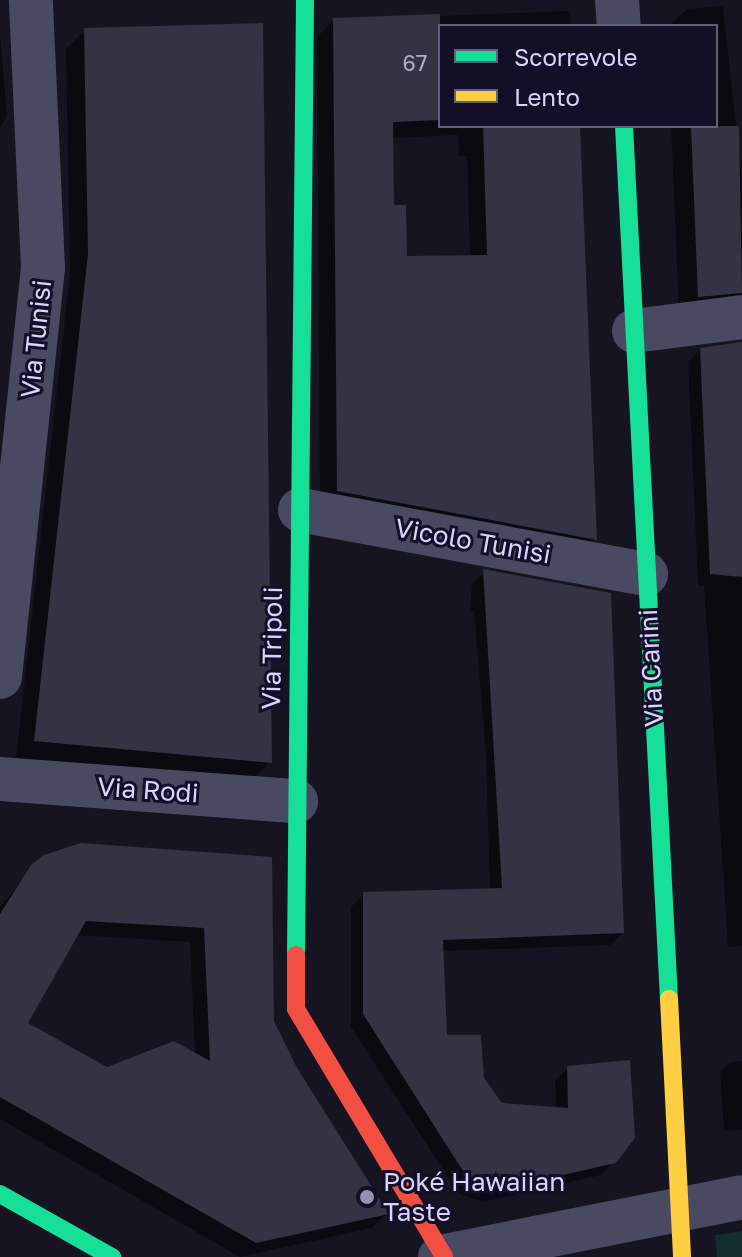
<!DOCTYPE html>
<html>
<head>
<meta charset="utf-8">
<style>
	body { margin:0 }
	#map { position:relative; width:742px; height:1257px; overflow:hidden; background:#161421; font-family:"Golos Text",sans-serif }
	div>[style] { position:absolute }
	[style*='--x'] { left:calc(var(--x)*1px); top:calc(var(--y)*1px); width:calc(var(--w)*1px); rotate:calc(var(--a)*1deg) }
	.green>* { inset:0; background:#132c2d }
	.shadow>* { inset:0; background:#0007 }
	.building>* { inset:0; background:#343243 }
	.street>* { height:44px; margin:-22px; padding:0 22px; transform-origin:22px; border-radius:22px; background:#4a4962 }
	.fast>* { height:18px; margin:-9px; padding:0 9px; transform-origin:9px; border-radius:9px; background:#16e098 }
	.slow>* { height:18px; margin:-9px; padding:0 9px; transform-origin:9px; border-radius:9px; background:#ffcf43 }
	.jam>* { height:18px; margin:-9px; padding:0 9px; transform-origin:9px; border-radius:9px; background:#f24e42 }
	.dots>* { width:22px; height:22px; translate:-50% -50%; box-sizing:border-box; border:4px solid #130f26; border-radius:50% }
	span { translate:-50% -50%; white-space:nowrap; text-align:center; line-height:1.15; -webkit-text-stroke:6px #130f26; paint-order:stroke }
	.number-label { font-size:22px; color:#b0acd0 }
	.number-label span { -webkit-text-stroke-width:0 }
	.street-label { font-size:26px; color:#d9d4ff }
	.poi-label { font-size:26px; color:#d9d4ff }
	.left { translate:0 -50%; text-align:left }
	.legend { position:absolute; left:438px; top:24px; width:280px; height:104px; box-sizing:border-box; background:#130f26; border:2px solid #625e7d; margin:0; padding:10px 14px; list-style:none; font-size:24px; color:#d9d4ff }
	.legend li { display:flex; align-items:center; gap:16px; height:40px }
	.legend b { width:40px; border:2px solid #625e7d }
</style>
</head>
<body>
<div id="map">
	<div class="green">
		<i style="clip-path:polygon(742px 1231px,742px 1257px,717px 1257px,715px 1235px)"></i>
	</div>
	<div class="shadow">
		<i style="clip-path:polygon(723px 6px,742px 177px,742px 310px,679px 316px,671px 126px,716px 126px,716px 26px,669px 26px,687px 9px)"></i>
		<i style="clip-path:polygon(evenodd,570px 11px,571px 26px,440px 26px,440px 126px,577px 126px,595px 539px,578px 556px,320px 508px,317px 37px,334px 20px,570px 11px,458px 135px,459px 156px,467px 156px,470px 257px,405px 258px,392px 208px,391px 138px,458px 135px)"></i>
		<i style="clip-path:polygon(85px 30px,270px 762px,251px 781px,16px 759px,70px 274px,66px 49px)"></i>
		<i style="clip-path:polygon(0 34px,7px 115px,0 128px)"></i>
		<i style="clip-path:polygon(742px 344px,742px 946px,728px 947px,704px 586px,698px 586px,688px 362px,700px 350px)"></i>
		<i style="clip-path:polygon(484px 572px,622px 933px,610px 945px,442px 951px,445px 1037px,501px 1105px,556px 1109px,555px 1080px,568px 1068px,614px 1162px,601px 1175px,483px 1202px,458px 1193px,351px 1027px,351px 907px,364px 894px,490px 890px,486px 756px,474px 611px,470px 611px,472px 584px)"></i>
		<i style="clip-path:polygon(evenodd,45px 857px,270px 859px,269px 1009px,295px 1069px,387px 1213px,372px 1228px,240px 1257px,0 1119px,0 906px,45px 857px,76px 935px,190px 942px,195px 1055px,107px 1069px,25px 1023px,76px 935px)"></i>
		<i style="clip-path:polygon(742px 1061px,742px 1130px,724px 1131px,720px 1072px,730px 1062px)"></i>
	</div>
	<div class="building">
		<i style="clip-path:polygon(440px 14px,440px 120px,393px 122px,394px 205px,406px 205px,407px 256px,487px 255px,483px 126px,580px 126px,597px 540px,337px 491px,333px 18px)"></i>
		<i style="clip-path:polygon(263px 23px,272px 763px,34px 741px,88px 254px,84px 28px)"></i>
		<i style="clip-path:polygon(691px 126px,739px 126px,742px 293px,698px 297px)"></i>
		<i style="clip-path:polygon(742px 342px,742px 577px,710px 574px,700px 348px)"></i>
		<i style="clip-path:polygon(483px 569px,611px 593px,624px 933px,443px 940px,447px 1035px,481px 1035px,484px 1078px,502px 1103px,568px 1108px,567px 1066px,630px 1060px,635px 1138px,616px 1163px,496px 1190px,470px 1182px,363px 1014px,363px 892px,502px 888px)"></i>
		<i style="clip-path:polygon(evenodd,81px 843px,272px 857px,274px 1021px,297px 1068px,389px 1214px,256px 1243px,0 1097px,0 914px,31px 865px,44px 855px,81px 843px,86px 921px,204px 928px,210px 1061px,174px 1041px,107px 1067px,28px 1023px,86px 921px)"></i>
	</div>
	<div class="street">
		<i style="--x:617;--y:0;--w:26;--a:86"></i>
		<i style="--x:634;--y:331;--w:109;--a:-7.4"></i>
		<i style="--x:300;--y:510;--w:352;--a:10.5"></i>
		<i style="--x:0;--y:677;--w:411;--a:-84"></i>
		<i style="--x:43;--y:268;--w:268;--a:-92.6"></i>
		<i style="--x:0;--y:779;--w:297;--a:4.3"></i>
		<i style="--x:440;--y:1257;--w:308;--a:-11.2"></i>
	</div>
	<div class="fast">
		<i style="--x:624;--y:126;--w:874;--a:87.05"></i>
		<i style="--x:296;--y:955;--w:955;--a:-89.46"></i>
		<i style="--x:0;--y:1194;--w:129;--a:29.4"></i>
	</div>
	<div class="slow">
		<i style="--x:669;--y:999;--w:258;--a:87.1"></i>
	</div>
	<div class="jam">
		<i style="--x:296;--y:955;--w:54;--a:90"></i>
		<i style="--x:296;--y:1009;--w:288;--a:59.1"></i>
	</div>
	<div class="dots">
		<i style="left:367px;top:1197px;background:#9591b1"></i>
	</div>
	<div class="number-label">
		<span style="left:415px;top:63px">67</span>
	</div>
	<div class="street-label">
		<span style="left:36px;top:339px;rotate:-84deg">Via Tunisi</span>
		<span style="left:473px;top:541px;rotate:10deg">Vicolo Tunisi</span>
		<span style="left:272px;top:648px;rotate:-89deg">Via Tripoli</span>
		<span style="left:651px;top:668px;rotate:-93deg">Via Carini</span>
		<span style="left:148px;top:790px;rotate:4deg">Via Rodi</span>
	</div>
	<div class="poi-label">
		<span class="left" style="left:383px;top:1197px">Poké Hawaiian<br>Taste</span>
	</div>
	<ul class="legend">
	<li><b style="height:10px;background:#16e098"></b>Scorrevole</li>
	<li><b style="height:10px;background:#ffcf43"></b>Lento</li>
	</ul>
</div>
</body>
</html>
